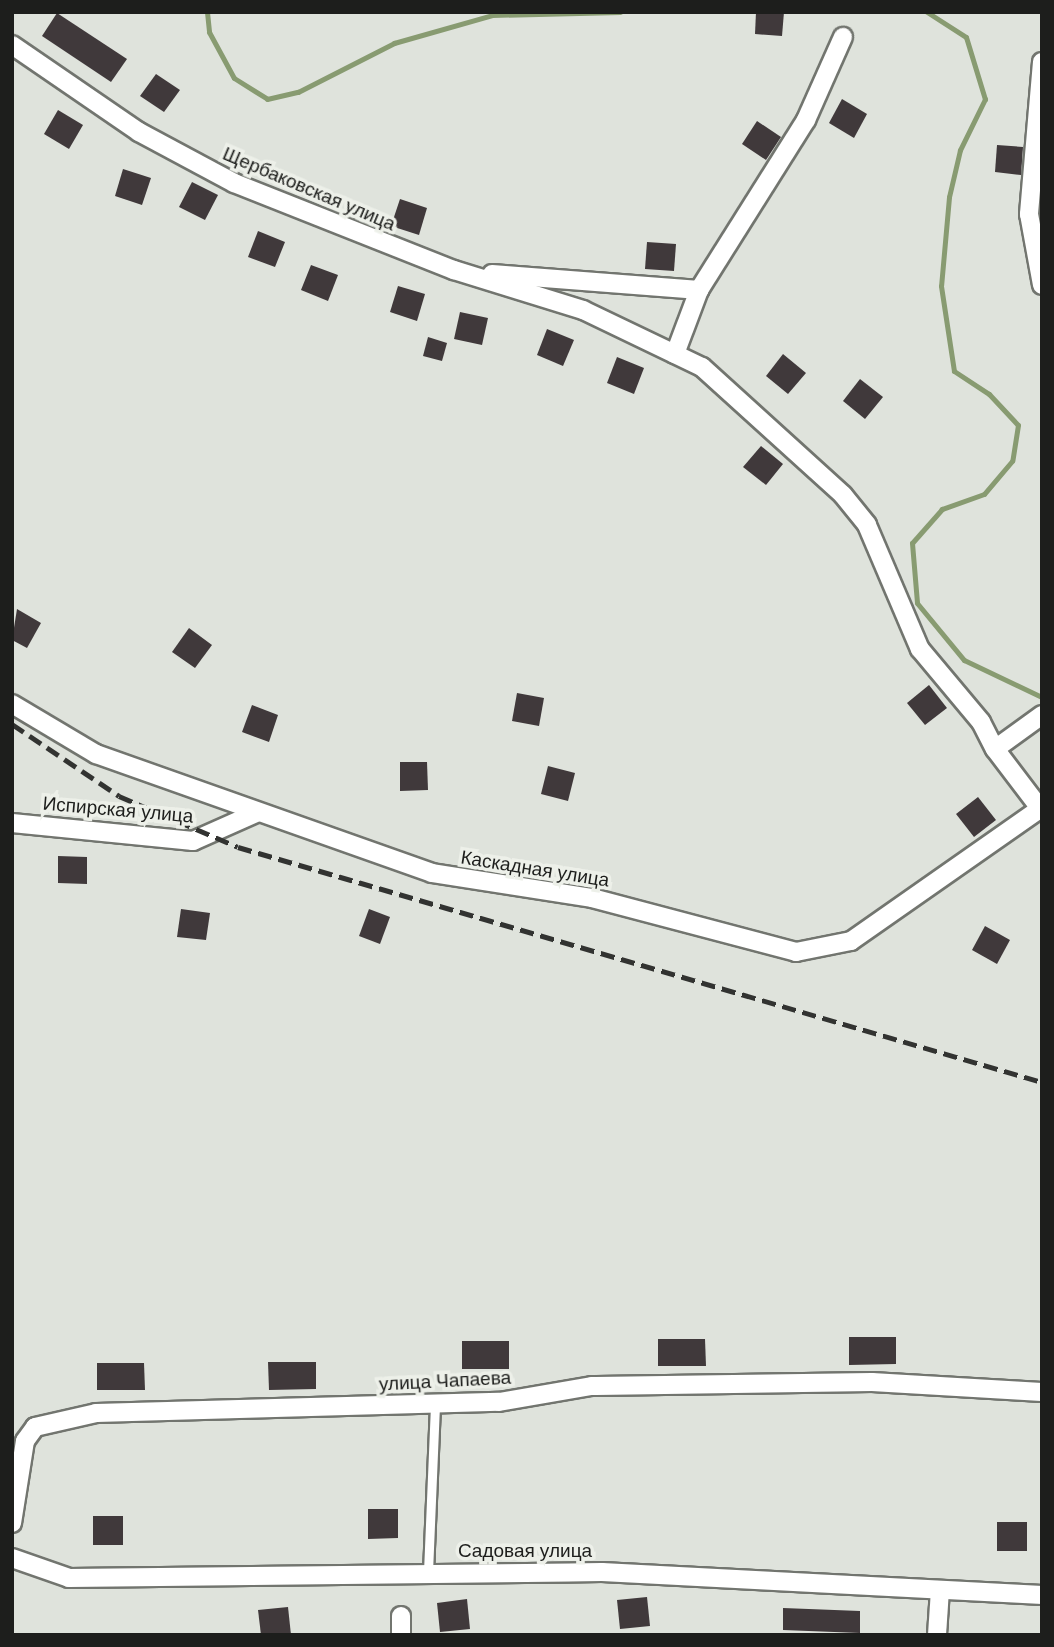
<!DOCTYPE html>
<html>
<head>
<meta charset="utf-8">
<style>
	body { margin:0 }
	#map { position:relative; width:1054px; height:1647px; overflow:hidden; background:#dfe3dc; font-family:"DM Sans",sans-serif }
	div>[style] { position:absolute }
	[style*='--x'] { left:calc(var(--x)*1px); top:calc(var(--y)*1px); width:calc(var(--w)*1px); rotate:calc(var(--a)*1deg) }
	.stream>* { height:5px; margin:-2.5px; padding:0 2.5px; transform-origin:2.5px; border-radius:2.5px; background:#889b71 }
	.building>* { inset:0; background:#40393b }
	.roads { filter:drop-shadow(2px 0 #72756f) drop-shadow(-2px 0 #72756f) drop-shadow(0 2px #72756f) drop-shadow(0 -2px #72756f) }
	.service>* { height:9px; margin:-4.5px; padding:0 4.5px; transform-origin:4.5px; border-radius:4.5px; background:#fff }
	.minor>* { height:18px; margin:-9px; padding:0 9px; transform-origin:9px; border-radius:9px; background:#fff }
	.rail>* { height:5px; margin-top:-2.5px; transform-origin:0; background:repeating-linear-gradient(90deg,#323331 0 14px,transparent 0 21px) }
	span { translate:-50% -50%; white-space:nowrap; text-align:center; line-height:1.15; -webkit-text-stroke:7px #edf0e9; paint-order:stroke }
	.street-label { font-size:19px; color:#1d1e1c }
	.frame { position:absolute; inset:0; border:14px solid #1d1e1c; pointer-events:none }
</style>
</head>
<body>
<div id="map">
	<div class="stream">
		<i style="--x:207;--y:12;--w:20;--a:84"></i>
		<i style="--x:209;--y:32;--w:52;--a:61.5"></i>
		<i style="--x:234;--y:78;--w:39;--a:32"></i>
		<i style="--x:267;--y:99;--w:32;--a:-13"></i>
		<i style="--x:298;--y:92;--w:108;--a:-27"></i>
		<i style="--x:394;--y:43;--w:102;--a:-15.9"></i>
		<i style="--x:492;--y:15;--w:128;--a:-1.3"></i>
		<i style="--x:927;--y:12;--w:46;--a:32.7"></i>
		<i style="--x:966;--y:37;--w:65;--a:73"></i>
		<i style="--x:985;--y:99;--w:57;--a:116.1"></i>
		<i style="--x:960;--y:150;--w:48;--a:103.2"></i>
		<i style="--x:949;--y:197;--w:89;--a:95.1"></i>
		<i style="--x:941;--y:286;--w:86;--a:81.3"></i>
		<i style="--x:954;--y:371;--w:42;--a:33.3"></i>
		<i style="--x:989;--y:394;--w:42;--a:46.9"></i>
		<i style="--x:1018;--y:425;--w:36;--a:99"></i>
		<i style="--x:1012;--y:461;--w:43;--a:130.3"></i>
		<i style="--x:984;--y:494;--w:45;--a:160.3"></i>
		<i style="--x:942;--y:509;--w:45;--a:131.4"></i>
		<i style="--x:912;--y:543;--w:60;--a:85.2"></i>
		<i style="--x:917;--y:603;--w:74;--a:50.5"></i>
		<i style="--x:964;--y:660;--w:86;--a:25.4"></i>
	</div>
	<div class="building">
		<i style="clip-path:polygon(756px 12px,784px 12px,782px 36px,755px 34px)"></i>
		<i style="clip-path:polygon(57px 13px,127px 59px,111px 82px,42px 36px)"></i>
		<i style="clip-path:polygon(156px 74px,180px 90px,164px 112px,140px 96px)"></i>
		<i style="clip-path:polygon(842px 99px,867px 114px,854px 138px,829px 123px)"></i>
		<i style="clip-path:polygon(58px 110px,83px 125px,69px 149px,44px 134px)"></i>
		<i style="clip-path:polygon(757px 121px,781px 137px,766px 160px,742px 144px)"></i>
		<i style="clip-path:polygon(997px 145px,1023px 147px,1021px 175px,995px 172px)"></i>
		<i style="clip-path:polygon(123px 169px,151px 178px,142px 205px,115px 196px)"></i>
		<i style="clip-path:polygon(192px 182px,218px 195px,205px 220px,179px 207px)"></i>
		<i style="clip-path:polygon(400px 199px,427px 208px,419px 235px,391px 226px)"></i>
		<i style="clip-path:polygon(258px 231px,285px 242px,275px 267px,248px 257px)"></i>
		<i style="clip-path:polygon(647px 242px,676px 244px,674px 271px,645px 269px)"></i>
		<i style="clip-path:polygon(311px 265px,338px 275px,328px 301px,301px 290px)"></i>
		<i style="clip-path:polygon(398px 286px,425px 294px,417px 321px,390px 312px)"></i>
		<i style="clip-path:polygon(460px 312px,488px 318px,482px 345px,454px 339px)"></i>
		<i style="clip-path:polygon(547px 329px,574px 340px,563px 366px,537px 355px)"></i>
		<i style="clip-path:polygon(428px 337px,447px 343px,442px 361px,423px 356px)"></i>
		<i style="clip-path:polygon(783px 354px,806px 373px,788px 394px,766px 376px)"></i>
		<i style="clip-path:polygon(617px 357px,644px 368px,634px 394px,607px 383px)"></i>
		<i style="clip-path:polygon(860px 379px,883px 397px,865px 419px,843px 401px)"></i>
		<i style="clip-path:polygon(761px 446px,783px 464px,766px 485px,743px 467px)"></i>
		<i style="clip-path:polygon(17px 609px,41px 623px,27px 648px,12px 640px)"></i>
		<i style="clip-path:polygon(189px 628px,212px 645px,195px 668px,172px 652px)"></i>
		<i style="clip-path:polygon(929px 685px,947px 708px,925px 725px,907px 703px)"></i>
		<i style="clip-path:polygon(517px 693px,544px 698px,539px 726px,512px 721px)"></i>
		<i style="clip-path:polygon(252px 705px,278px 715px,269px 742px,242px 732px)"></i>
		<i style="clip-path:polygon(400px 762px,427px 762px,428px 790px,400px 791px)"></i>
		<i style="clip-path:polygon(548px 766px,575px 773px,568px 801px,541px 794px)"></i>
		<i style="clip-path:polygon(978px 797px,996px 820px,974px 837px,956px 814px)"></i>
		<i style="clip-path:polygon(58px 856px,87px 857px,87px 884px,58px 883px)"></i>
		<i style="clip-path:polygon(181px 909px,210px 913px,206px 940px,177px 937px)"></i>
		<i style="clip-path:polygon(369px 909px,390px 917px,380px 944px,359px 936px)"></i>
		<i style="clip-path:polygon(985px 926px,1010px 940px,997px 964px,972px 950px)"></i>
		<i style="clip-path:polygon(849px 1337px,896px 1337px,896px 1364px,849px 1365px)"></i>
		<i style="clip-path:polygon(658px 1339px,705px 1339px,706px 1366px,658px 1366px)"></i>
		<i style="clip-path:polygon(462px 1341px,509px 1341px,509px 1369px,462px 1369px)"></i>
		<i style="clip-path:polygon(268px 1362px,316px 1362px,316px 1389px,269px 1390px)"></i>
		<i style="clip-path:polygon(97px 1363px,144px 1363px,145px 1390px,97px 1390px)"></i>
		<i style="clip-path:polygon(368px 1509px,398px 1509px,398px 1538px,368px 1539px)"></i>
		<i style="clip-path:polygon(93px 1516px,123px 1516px,123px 1545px,93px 1545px)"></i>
		<i style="clip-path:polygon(997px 1522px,1027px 1522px,1027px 1551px,997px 1551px)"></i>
		<i style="clip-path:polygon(647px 1597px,650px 1626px,620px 1629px,617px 1600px)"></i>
		<i style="clip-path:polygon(467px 1599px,470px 1629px,440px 1632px,437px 1603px)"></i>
		<i style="clip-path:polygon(288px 1607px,291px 1635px,261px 1635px,258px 1610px)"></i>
		<i style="clip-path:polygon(783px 1608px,860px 1611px,860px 1633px,783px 1630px)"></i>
	</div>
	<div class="roads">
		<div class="service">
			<i style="--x:428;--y:1572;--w:167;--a:-87.6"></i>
		</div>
		<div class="minor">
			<i style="--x:12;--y:45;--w:154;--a:34.4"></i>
			<i style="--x:139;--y:132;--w:108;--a:28.2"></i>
			<i style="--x:234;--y:183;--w:237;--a:21.6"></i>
			<i style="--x:454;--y:270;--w:135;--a:17.2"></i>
			<i style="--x:583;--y:310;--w:132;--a:25.6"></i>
			<i style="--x:702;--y:367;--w:190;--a:42.2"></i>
			<i style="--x:843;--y:495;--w:38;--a:51"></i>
			<i style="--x:867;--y:525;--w:135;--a:66.9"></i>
			<i style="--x:920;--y:649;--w:95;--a:50.1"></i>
			<i style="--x:981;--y:722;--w:30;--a:63"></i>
			<i style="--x:1042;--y:62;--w:153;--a:94.9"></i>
			<i style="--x:1029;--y:214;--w:72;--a:79.6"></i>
			<i style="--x:492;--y:274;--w:208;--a:4.4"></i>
			<i style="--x:675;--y:354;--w:68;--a:-69.4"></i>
			<i style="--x:699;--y:290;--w:201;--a:-57.8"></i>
			<i style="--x:806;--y:120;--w:91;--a:-66"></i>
			<i style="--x:12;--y:704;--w:98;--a:30.8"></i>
			<i style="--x:96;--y:754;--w:356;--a:19.5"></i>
			<i style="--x:432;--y:873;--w:162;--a:8.9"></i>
			<i style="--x:592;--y:898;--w:211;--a:14.8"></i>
			<i style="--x:796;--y:952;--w:56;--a:-11.3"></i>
			<i style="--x:851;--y:941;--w:227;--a:-35"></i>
			<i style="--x:1042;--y:715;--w:58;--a:144.1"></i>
			<i style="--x:995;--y:749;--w:78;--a:52.8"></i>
			<i style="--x:12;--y:823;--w:182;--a:5.7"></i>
			<i style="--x:193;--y:841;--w:69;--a:-24"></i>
			<i style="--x:12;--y:1523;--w:83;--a:-81"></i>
			<i style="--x:25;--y:1441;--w:17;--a:-54"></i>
			<i style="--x:35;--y:1427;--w:63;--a:-12.9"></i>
			<i style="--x:96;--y:1413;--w:403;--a:-1.6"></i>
			<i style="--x:499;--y:1402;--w:94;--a:-9.8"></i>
			<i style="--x:592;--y:1386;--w:280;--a:-0.8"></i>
			<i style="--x:872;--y:1382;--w:170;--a:3.4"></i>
			<i style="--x:12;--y:1558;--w:60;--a:19.3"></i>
			<i style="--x:69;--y:1578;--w:533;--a:-0.64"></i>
			<i style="--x:602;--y:1572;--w:441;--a:3"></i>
			<i style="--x:401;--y:1635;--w:19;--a:-90"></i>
			<i style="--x:937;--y:1635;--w:45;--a:-86.2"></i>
		</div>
	</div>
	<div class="rail">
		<i style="--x:12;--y:724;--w:129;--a:33.9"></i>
		<i style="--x:119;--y:796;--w:129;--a:23.2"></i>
		<i style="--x:238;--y:847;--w:838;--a:16.29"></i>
	</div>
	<div class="street-label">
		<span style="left:309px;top:189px;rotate:23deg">Щербаковская улица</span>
		<span style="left:118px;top:810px;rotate:5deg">Испирская улица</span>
		<span style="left:535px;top:869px;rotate:9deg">Каскадная улица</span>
		<span style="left:445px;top:1381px;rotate:-3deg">улица Чапаева</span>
		<span style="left:525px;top:1551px">Садовая улица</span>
	</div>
	<div class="frame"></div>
</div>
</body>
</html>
